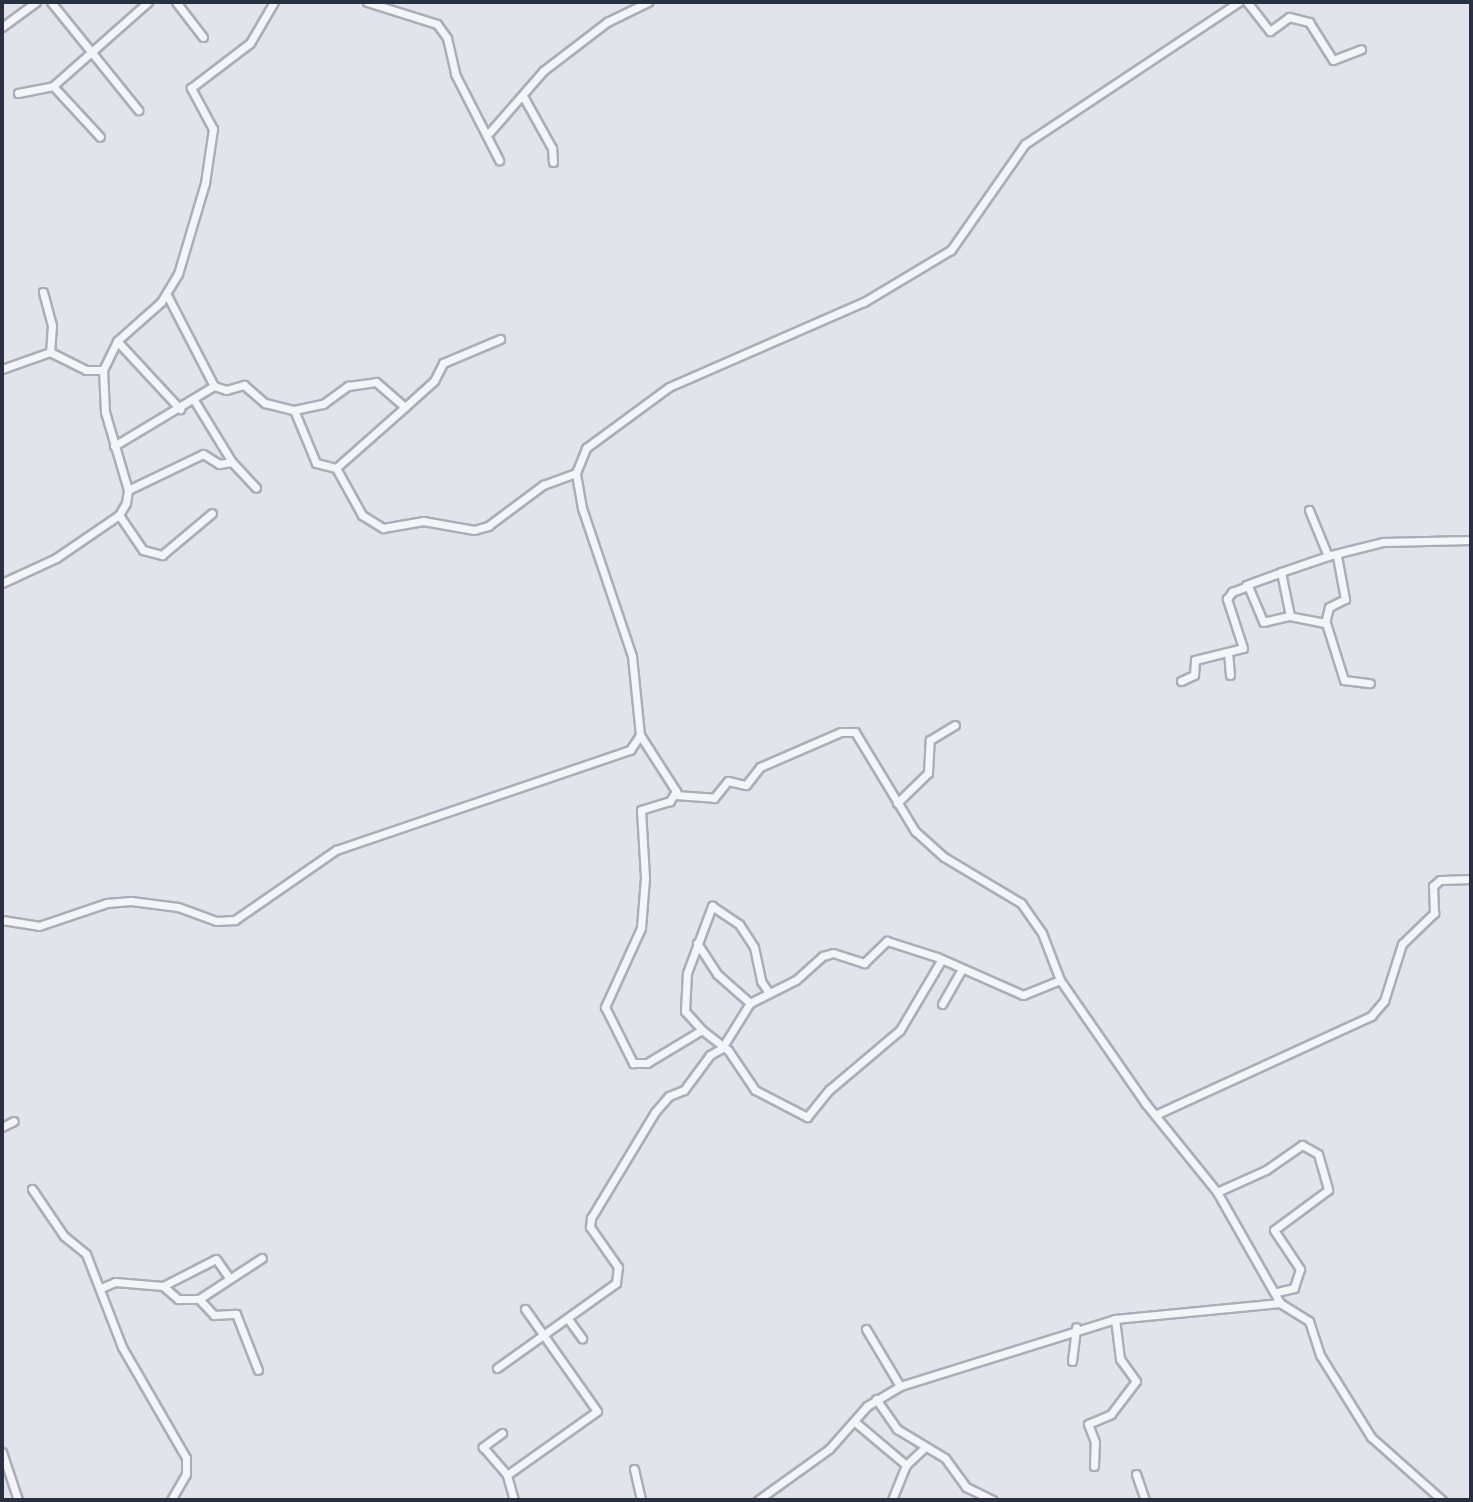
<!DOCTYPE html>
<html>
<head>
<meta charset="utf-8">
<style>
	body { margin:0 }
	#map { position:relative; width:1473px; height:1502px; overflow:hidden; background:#e1e4ea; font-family:Jost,sans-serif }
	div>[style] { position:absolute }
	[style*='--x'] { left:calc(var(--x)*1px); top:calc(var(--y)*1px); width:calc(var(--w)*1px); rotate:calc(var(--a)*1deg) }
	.roads { filter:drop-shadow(2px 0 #aaaeb8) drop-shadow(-2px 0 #aaaeb8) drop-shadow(0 2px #aaaeb8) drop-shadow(0 -2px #aaaeb8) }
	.minor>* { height:7px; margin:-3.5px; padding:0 3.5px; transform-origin:3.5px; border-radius:3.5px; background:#f4f5f8 }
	span { translate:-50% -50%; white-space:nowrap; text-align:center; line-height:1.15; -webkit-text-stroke:6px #f0f3f7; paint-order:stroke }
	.frame { position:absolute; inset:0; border:4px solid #283042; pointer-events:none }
</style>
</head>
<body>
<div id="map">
	<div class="roads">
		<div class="minor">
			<i style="--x:51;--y:2;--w:139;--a:51.1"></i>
			<i style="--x:176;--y:2;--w:44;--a:52.4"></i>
			<i style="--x:367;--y:2;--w:73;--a:17.4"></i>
			<i style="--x:437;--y:24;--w:17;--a:54"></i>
			<i style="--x:447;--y:38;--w:37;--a:77"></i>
			<i style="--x:455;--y:74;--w:97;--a:62.9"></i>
			<i style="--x:1247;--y:2;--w:37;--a:52"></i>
			<i style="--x:1270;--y:31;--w:24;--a:-36"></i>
			<i style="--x:1289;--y:17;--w:21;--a:14"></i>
			<i style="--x:1309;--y:22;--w:45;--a:57.7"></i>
			<i style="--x:1333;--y:60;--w:30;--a:-21"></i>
			<i style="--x:2;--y:27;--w:42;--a:-36.3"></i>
			<i style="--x:53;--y:86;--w:127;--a:-41.5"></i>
			<i style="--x:18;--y:93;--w:36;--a:-11"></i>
			<i style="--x:53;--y:86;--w:69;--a:47.3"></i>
			<i style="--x:523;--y:96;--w:60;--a:60.9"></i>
			<i style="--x:552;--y:148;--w:14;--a:86"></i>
			<i style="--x:489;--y:133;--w:82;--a:-48.9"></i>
			<i style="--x:543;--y:71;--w:81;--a:-37.4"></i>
			<i style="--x:607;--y:22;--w:46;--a:-26"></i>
			<i style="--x:43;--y:292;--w:34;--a:75"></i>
			<i style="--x:52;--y:325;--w:27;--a:94"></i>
			<i style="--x:167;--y:295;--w:102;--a:62.7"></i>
			<i style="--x:117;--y:341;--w:93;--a:47.2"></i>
			<i style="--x:2;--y:369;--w:51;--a:-19.5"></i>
			<i style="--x:50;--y:352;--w:40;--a:26.6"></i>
			<i style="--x:86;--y:370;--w:17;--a:0"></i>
			<i style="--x:194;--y:400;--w:73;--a:58.5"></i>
			<i style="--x:294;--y:410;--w:57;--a:67.5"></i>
			<i style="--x:316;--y:463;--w:21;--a:14"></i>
			<i style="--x:336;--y:468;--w:54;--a:61"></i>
			<i style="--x:362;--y:515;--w:25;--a:32"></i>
			<i style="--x:383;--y:528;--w:41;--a:-9.9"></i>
			<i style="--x:423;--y:521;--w:52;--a:10"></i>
			<i style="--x:474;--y:530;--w:15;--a:-16"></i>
			<i style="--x:488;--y:526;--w:69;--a:-36.7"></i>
			<i style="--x:543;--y:485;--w:35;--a:-20"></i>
			<i style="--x:114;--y:446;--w:117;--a:-31"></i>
			<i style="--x:214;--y:386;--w:13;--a:18"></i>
			<i style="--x:226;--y:390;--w:19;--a:-16"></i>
			<i style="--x:244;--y:385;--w:28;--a:41"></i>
			<i style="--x:265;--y:403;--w:30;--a:14"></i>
			<i style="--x:294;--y:410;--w:30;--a:-12"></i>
			<i style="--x:323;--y:404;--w:31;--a:-36"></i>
			<i style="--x:348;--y:386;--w:28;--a:-8"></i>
			<i style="--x:376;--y:382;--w:38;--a:41"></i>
			<i style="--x:405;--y:407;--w:39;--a:-42"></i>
			<i style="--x:434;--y:381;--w:20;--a:-63"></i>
			<i style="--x:443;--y:363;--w:62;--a:-22.8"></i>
			<i style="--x:336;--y:468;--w:92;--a:-41.5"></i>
			<i style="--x:128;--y:490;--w:83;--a:-25.6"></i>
			<i style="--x:203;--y:454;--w:19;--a:32"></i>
			<i style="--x:219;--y:464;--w:13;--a:-9"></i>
			<i style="--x:232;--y:462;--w:35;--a:47"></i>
			<i style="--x:1309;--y:510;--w:50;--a:67.6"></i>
			<i style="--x:119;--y:515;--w:42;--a:55.6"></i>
			<i style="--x:143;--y:550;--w:20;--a:15"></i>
			<i style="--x:162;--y:555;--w:65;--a:-40"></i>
			<i style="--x:1337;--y:556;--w:44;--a:79.5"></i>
			<i style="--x:1345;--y:599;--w:18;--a:153"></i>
			<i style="--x:1329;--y:607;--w:16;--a:104"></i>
			<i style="--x:1325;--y:623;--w:36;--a:-169"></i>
			<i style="--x:1290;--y:616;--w:45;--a:-101.6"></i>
			<i style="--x:1281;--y:572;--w:53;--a:-18.8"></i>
			<i style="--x:1331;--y:555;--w:54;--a:-14"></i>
			<i style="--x:1383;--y:542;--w:88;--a:-1.3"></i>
			<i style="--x:2;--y:583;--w:60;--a:-24.8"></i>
			<i style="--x:56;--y:558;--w:76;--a:-34.3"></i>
			<i style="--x:119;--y:515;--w:14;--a:-60"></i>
			<i style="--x:126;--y:503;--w:13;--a:-81"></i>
			<i style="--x:128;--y:490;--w:81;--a:-106.4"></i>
			<i style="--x:105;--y:412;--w:42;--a:-92.7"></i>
			<i style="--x:103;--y:370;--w:32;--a:-64"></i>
			<i style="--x:117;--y:341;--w:59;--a:-41.6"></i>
			<i style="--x:161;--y:302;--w:33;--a:-59"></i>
			<i style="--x:178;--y:274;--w:95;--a:-73.5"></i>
			<i style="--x:205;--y:183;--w:55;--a:-81.6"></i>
			<i style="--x:213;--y:129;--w:47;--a:-118.2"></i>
			<i style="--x:191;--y:88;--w:74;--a:-37.3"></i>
			<i style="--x:250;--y:43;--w:48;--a:-59.7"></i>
			<i style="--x:1246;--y:585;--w:37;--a:-20"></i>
			<i style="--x:1326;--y:623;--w:60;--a:72.5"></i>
			<i style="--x:1344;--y:680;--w:26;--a:7"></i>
			<i style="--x:1228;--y:652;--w:23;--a:85"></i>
			<i style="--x:1181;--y:681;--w:14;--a:-25"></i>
			<i style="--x:1194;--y:675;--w:15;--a:-86"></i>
			<i style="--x:1195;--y:660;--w:49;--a:-14"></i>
			<i style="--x:1243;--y:648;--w:52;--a:-108.1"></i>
			<i style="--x:1227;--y:599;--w:9;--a:-54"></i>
			<i style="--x:1232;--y:592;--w:17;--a:-21"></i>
			<i style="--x:1248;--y:586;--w:39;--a:67"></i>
			<i style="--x:1263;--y:622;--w:28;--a:-13"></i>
			<i style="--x:640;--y:735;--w:67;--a:57.3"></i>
			<i style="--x:676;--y:791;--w:12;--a:121"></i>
			<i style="--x:670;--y:801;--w:30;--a:163"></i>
			<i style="--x:641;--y:810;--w:68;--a:86.6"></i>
			<i style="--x:645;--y:878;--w:50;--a:94.6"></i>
			<i style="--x:641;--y:928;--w:87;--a:114.5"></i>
			<i style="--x:605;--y:1007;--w:63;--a:63.4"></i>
			<i style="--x:633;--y:1063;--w:14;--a:0"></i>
			<i style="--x:647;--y:1063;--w:64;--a:-31"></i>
			<i style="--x:702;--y:1030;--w:33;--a:38"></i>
			<i style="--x:728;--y:1050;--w:48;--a:56"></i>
			<i style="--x:755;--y:1090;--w:59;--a:27.4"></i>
			<i style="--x:807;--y:1117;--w:35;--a:-51"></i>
			<i style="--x:829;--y:1090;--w:93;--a:-40.2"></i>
			<i style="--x:900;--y:1030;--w:82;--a:-59.4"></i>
			<i style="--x:675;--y:795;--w:39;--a:4"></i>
			<i style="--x:714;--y:798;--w:22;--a:-51"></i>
			<i style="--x:728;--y:781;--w:18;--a:13"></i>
			<i style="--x:746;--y:785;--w:23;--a:-52"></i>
			<i style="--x:760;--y:767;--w:88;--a:-23.4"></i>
			<i style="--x:841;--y:732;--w:14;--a:0"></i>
			<i style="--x:855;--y:732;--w:116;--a:58.8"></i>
			<i style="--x:915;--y:831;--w:39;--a:42"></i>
			<i style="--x:944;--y:857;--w:90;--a:30.9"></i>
			<i style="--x:1021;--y:903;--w:37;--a:55"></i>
			<i style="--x:1042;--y:933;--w:50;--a:69"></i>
			<i style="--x:1060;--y:980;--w:151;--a:55.3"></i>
			<i style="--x:1146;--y:1104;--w:113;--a:51.1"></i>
			<i style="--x:1217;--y:1192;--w:128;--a:60.4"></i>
			<i style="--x:897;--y:803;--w:43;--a:-44.1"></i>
			<i style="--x:928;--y:773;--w:33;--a:-87"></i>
			<i style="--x:930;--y:740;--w:29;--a:-31"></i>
			<i style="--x:2;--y:920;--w:37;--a:9"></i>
			<i style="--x:39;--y:926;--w:72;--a:-18.7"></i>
			<i style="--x:107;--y:903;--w:24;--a:-5"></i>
			<i style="--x:131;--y:901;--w:47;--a:7.3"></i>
			<i style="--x:178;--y:907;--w:40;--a:20.2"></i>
			<i style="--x:216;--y:921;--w:19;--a:-3"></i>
			<i style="--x:235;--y:920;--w:123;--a:-34.7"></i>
			<i style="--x:336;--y:850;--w:311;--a:-18.8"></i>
			<i style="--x:630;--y:750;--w:18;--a:-56"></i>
			<i style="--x:640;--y:735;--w:79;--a:-95.8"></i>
			<i style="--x:632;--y:656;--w:156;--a:-108.7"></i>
			<i style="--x:582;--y:508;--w:36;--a:-100"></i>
			<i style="--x:576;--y:473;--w:27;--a:-68"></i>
			<i style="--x:586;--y:448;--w:103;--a:-36.3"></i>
			<i style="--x:669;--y:387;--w:213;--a:-23.6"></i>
			<i style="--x:864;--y:302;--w:101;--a:-30.9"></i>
			<i style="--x:951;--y:250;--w:129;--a:-55.1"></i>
			<i style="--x:1025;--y:144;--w:257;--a:-33.6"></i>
			<i style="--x:697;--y:943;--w:37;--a:57"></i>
			<i style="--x:717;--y:974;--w:44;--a:41.3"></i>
			<i style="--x:942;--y:1004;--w:40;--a:-60.3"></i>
			<i style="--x:702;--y:1030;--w:25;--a:-132"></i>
			<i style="--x:685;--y:1011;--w:38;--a:-87"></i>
			<i style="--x:687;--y:973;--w:72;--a:-69.5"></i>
			<i style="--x:712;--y:906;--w:32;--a:34"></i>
			<i style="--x:739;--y:924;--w:27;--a:57"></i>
			<i style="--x:754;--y:947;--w:35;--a:78"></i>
			<i style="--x:761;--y:981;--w:14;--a:56"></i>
			<i style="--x:1155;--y:1115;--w:238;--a:-24.6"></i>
			<i style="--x:1371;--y:1016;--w:20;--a:-49"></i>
			<i style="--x:1384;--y:1001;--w:60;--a:-72.5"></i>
			<i style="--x:1402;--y:944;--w:45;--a:-44.1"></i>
			<i style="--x:1434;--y:913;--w:27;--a:-92"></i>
			<i style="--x:1433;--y:886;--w:9;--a:-41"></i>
			<i style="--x:1440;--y:880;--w:31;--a:-2"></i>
			<i style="--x:2;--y:1127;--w:13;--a:-27"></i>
			<i style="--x:32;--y:1189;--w:57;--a:55.8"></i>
			<i style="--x:64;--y:1236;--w:28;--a:39"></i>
			<i style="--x:86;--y:1254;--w:100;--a:68.8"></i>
			<i style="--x:122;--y:1347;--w:128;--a:60"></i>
			<i style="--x:186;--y:1458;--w:16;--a:90"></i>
			<i style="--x:186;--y:1474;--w:30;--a:120"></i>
			<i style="--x:1217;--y:1192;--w:54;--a:-24.2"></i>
			<i style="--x:1266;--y:1170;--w:44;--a:-34.8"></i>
			<i style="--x:1302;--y:1145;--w:18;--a:29"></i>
			<i style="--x:1318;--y:1154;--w:37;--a:74"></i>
			<i style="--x:1328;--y:1190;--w:67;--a:143.5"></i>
			<i style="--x:1274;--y:1230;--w:47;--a:56.3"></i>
			<i style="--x:1300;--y:1269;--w:20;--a:108"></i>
			<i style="--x:1294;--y:1288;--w:18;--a:167"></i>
			<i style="--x:163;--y:1286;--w:20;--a:41"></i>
			<i style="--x:178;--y:1299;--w:21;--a:0"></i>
			<i style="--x:199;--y:1299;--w:75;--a:-33.1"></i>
			<i style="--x:101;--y:1288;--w:15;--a:-23"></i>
			<i style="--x:115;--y:1282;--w:48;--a:4.8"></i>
			<i style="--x:163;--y:1286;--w:59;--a:-27"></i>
			<i style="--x:216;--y:1259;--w:21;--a:55"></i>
			<i style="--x:199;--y:1299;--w:22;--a:47"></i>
			<i style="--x:214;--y:1315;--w:22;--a:-3"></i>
			<i style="--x:236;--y:1314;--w:60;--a:68.6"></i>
			<i style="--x:568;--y:1319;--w:24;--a:54"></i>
			<i style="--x:866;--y:1329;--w:66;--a:59.2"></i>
			<i style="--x:1072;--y:1361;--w:34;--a:-83"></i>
			<i style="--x:497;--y:1368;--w:146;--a:-35.5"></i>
			<i style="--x:616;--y:1283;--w:16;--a:-83"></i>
			<i style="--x:618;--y:1267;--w:49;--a:-125"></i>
			<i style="--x:590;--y:1227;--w:9;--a:-84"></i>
			<i style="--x:591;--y:1218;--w:124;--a:-58.9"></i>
			<i style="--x:655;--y:1112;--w:21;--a:-49"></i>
			<i style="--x:669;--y:1096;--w:16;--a:-22"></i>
			<i style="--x:684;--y:1090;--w:44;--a:-53.4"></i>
			<i style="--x:710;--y:1055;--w:14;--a:-30"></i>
			<i style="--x:722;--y:1048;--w:53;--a:-58.1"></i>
			<i style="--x:750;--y:1003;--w:51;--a:-26.6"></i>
			<i style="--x:796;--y:980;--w:36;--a:-42"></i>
			<i style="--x:823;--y:956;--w:10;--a:-17"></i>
			<i style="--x:833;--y:953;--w:33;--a:18"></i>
			<i style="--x:864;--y:963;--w:32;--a:-44"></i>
			<i style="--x:887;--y:941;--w:52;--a:17.7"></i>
			<i style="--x:937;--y:957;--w:94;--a:23.8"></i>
			<i style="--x:1023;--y:995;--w:40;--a:-22"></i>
			<i style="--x:876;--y:1399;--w:37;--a:55"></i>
			<i style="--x:897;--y:1429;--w:56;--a:31.1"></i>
			<i style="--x:945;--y:1458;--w:36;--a:54"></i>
			<i style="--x:966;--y:1487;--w:30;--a:26"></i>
			<i style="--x:855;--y:1422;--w:67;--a:40.1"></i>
			<i style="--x:906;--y:1465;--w:38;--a:112"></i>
			<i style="--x:502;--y:1433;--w:24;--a:144"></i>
			<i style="--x:483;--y:1447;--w:37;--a:49"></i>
			<i style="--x:2;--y:1452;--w:51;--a:71.6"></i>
			<i style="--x:906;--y:1465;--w:26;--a:-43"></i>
			<i style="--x:1094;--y:1466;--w:24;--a:-88"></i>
			<i style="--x:1095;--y:1442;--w:19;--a:-111"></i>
			<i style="--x:1088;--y:1424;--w:25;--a:-23"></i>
			<i style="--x:1111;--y:1414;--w:41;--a:-52.9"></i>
			<i style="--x:1136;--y:1381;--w:27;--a:-126"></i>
			<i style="--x:1120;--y:1359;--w:40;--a:-97.1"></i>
			<i style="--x:634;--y:1469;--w:32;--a:77"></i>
			<i style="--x:1136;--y:1474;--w:28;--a:71"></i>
			<i style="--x:514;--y:1500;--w:26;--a:-106"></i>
			<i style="--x:507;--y:1475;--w:110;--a:-35.4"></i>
			<i style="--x:597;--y:1411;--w:125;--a:-125.2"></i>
			<i style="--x:758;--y:1500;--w:87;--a:-35.7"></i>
			<i style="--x:829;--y:1449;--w:57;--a:-48.5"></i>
			<i style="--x:867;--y:1406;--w:39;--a:-31"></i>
			<i style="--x:900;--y:1386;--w:225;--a:-17.3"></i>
			<i style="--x:1115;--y:1319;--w:166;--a:-5.5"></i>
			<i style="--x:1280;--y:1303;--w:34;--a:32"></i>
			<i style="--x:1309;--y:1321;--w:36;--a:72"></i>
			<i style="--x:1320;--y:1355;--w:97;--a:58.1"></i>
			<i style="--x:1371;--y:1437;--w:95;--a:41.6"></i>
		</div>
	</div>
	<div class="frame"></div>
</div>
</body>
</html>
